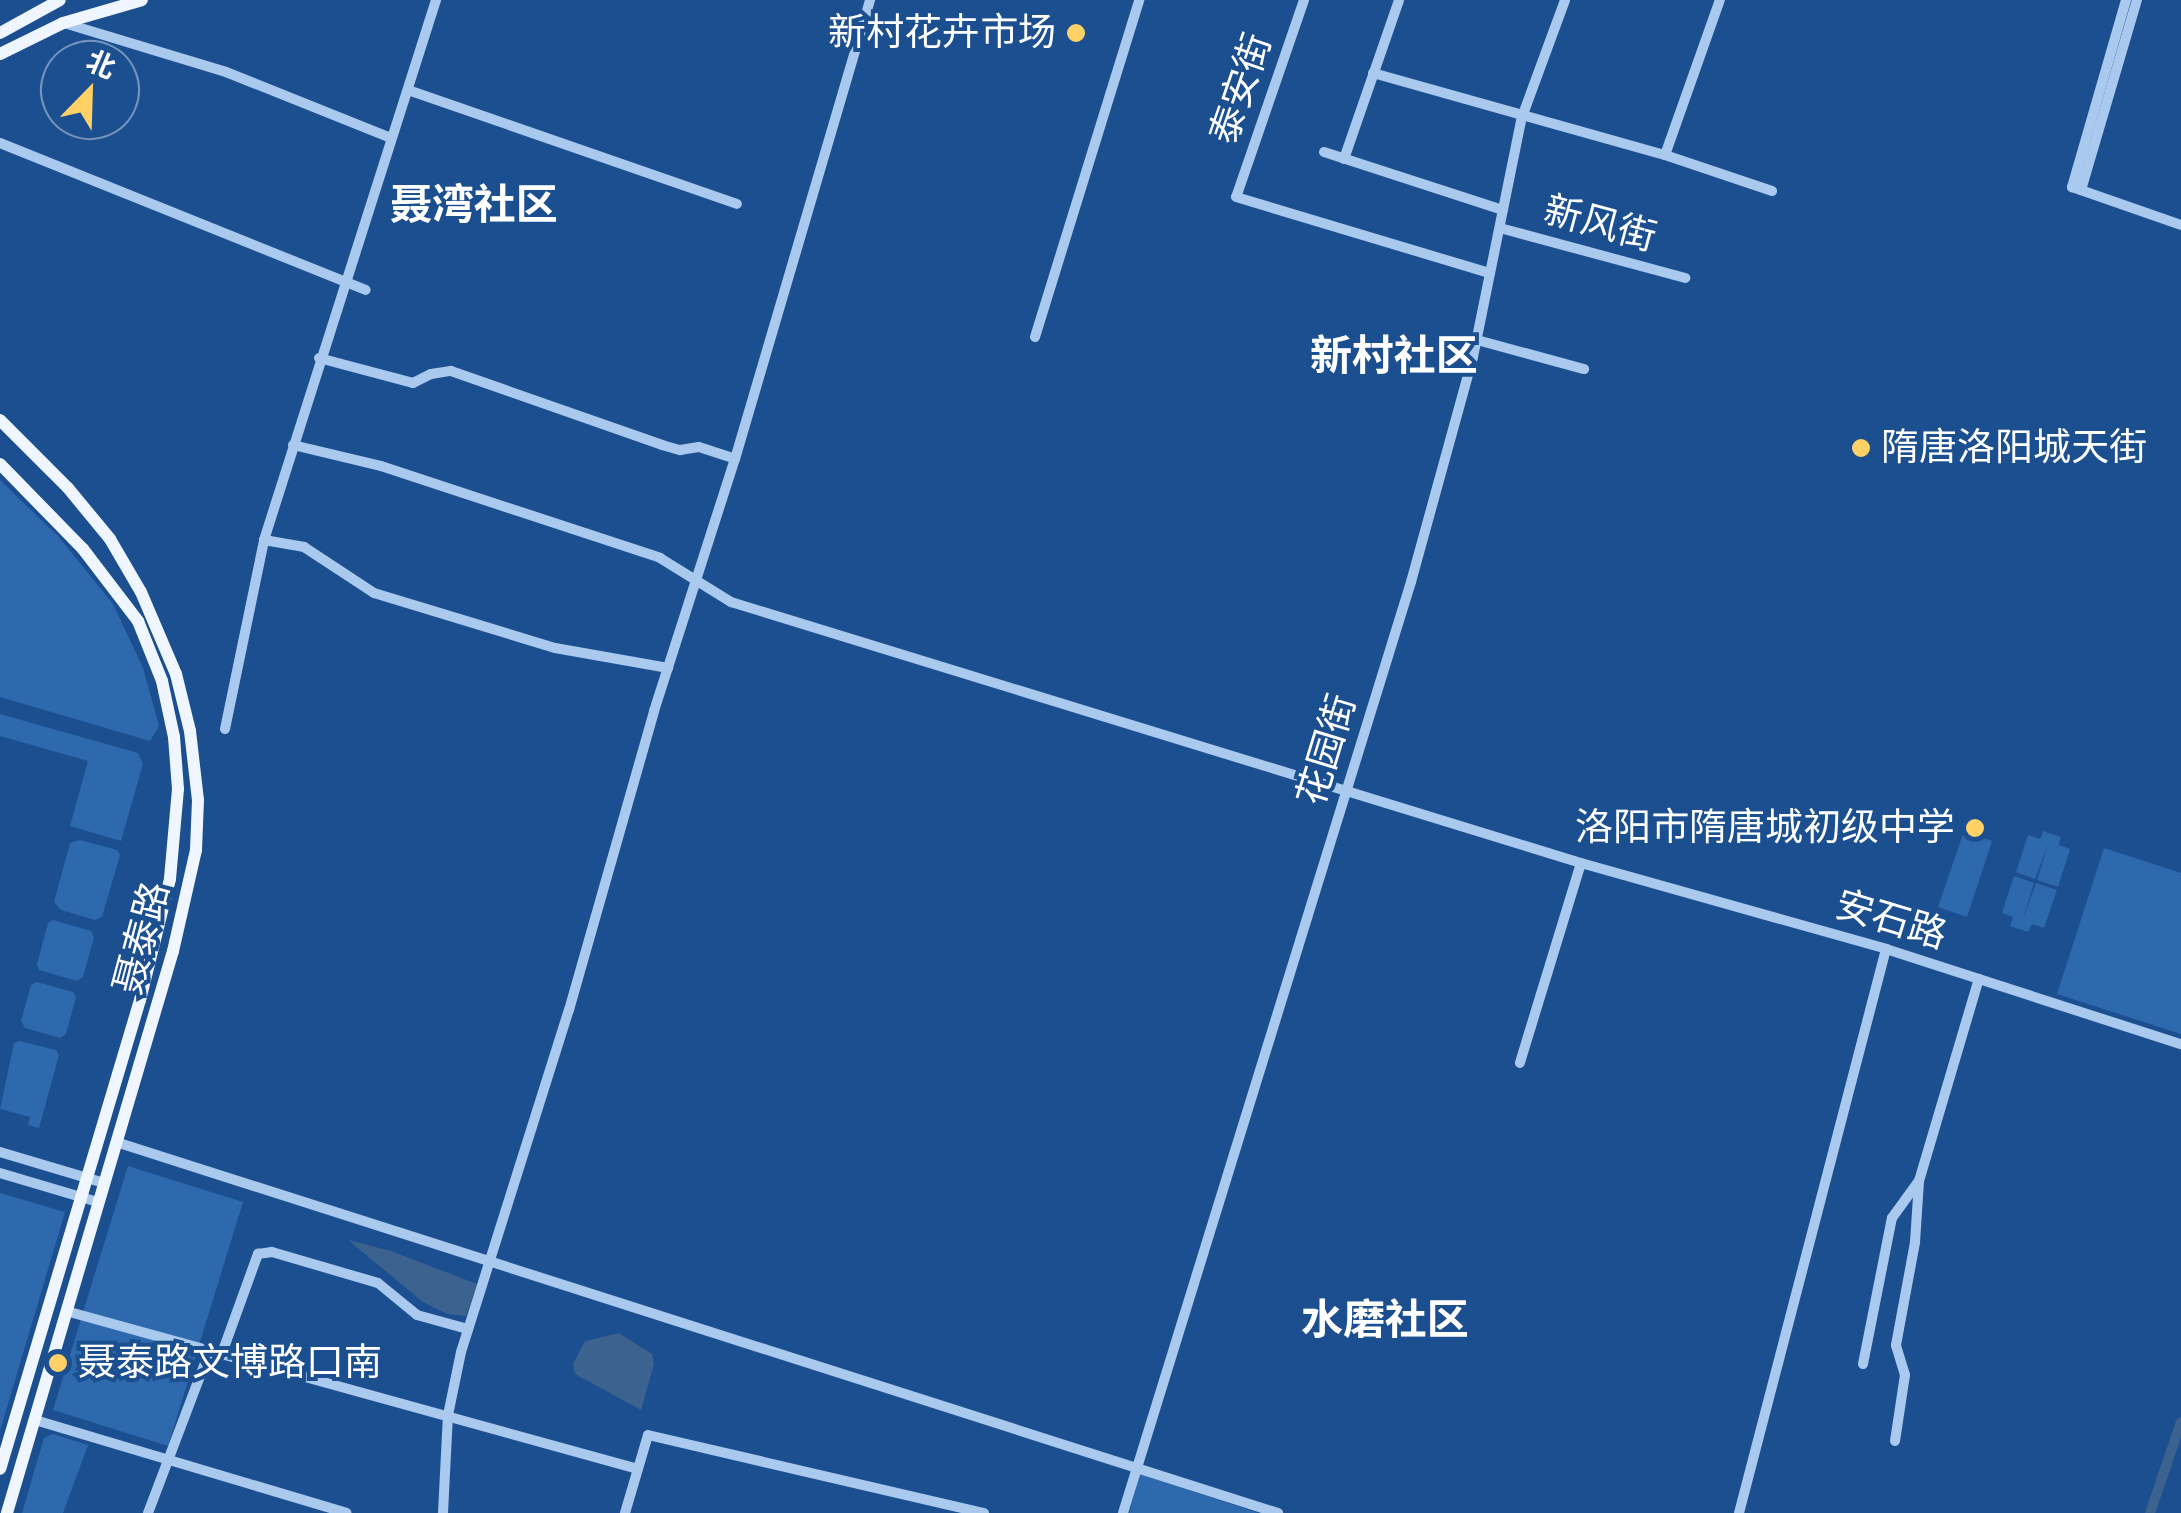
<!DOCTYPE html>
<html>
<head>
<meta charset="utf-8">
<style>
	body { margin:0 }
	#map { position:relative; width:2181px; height:1513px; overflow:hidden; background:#1b4f8f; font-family:"Space Grotesk","Noto Sans SC",sans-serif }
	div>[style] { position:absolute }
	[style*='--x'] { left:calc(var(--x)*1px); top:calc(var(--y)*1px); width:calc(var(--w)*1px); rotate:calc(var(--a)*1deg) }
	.green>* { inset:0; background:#2e69ad }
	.water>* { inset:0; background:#3c6290 }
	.canal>* { height:10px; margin:-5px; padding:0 5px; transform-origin:5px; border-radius:5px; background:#3c6290 }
	.minor>* { height:10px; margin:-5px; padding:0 5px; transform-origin:5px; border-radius:5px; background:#a9c9ee }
	.major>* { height:12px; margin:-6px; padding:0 6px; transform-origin:6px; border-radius:6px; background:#f0f6ff }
	.dots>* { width:28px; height:28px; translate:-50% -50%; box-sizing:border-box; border:5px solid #1b4f8f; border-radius:50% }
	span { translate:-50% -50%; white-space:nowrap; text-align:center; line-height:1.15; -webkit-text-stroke:8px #1b4f8f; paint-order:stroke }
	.poi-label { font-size:38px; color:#fff }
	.right { translate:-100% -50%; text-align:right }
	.left { translate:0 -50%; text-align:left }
	.street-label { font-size:38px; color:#fff }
	.quarter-label { font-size:42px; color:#fff; font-weight:700 }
	.north { position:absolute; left:40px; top:40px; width:100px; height:100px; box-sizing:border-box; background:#1b4f8f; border:2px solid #7695bc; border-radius:50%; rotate:23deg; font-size:28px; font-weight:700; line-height:40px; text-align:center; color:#fff }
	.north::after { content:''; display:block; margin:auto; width:35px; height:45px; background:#ffd166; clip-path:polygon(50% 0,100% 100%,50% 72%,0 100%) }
</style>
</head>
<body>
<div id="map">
	<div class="green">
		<i style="clip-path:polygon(0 480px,57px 535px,113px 604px,143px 668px,159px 726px,150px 741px,0 697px)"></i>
		<i style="clip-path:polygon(0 714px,138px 753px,143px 764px,121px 841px,70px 826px,88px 761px,0 736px)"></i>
		<i style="clip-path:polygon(1964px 831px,1992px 841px,1967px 917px,1938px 907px)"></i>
		<i style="clip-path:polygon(2043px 831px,2061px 837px,2059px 845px,2070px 849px,2058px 887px,2037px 880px,2049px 842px,2035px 879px,2016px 872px,2028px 835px,2040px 839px)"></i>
		<i style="clip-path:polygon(80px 840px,117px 850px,120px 855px,102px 917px,95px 920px,61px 910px,54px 902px,70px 843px)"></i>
		<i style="clip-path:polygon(2104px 848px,2181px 873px,2181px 1034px,2057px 994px)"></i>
		<i style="clip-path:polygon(2014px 876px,2034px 883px,2022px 921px,2036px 883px,2057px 890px,2044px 928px,2032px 924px,2028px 932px,2010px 926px,2013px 917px,2002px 913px)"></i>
		<i style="clip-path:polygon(53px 920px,91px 931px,94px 937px,83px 977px,77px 981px,39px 970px,37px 964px,48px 923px)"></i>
		<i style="clip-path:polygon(37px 982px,73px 992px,76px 997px,66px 1034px,60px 1038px,25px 1028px,21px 1021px,31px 985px)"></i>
		<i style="clip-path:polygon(19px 1041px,56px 1050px,59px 1055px,39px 1128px,28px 1125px,30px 1117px,0 1109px,14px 1043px)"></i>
		<i style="clip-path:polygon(128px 1166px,243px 1202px,168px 1446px,53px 1410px)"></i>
		<i style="clip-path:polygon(0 1193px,65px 1212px,0 1431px)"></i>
		<i style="clip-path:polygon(53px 1434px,88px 1445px,63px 1513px,22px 1513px,44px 1438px)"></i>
		<i style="clip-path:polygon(1140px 1474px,1258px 1513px,1129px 1513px)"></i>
	</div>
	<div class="water">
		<i style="clip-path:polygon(348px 1240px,391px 1251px,477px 1284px,466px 1316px,447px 1314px,423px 1302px)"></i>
		<i style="clip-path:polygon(619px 1333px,652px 1354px,654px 1364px,641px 1410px,575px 1374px,573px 1364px,585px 1341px)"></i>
	</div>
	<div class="canal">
		<i style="--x:2150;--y:1513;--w:96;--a:-71.2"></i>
	</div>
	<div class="minor">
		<i style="--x:1304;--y:0;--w:208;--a:109"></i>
		<i style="--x:1236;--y:197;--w:265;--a:16.7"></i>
		<i style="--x:2126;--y:0;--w:195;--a:106.1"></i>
		<i style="--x:2072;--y:187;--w:115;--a:19.2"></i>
		<i style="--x:64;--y:23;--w:169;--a:16.8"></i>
		<i style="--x:226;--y:72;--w:178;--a:21.8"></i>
		<i style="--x:1373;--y:73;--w:303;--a:15.7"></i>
		<i style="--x:1665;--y:155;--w:113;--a:18.6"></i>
		<i style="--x:408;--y:90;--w:348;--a:19.1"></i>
		<i style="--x:0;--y:143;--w:394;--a:21.9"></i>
		<i style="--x:1324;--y:152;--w:188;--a:18"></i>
		<i style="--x:1665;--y:155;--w:164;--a:-70.5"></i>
		<i style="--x:1344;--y:159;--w:168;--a:-70.9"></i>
		<i style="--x:2081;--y:190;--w:198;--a:-73.6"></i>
		<i style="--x:1500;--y:228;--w:192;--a:15.1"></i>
		<i style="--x:1035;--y:337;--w:353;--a:-72.8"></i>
		<i style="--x:1477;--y:340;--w:111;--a:15.2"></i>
		<i style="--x:319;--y:358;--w:97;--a:14.9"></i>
		<i style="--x:413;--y:383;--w:20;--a:-27"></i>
		<i style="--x:431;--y:374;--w:20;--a:-9"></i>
		<i style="--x:451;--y:371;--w:224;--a:19.3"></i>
		<i style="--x:662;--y:445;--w:19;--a:16"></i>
		<i style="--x:680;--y:450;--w:19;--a:-9"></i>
		<i style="--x:699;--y:447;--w:38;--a:18"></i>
		<i style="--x:293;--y:445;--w:90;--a:13.4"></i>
		<i style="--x:381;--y:466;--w:294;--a:18.2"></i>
		<i style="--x:660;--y:558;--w:84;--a:31.8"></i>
		<i style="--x:731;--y:602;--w:889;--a:17.07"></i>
		<i style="--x:1581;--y:863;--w:209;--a:107"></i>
		<i style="--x:264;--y:540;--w:41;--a:9.9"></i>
		<i style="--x:304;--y:547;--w:84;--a:33.3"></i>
		<i style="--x:374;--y:593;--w:189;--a:16.9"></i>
		<i style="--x:555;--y:648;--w:115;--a:10"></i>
		<i style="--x:225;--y:729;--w:193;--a:-78.3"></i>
		<i style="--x:264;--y:540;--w:567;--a:-72.33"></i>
		<i style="--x:1581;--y:863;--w:317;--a:15.7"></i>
		<i style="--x:1886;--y:949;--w:310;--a:17.9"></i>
		<i style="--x:116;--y:1142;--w:1220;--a:17.71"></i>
		<i style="--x:0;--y:1152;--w:109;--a:16.6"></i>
		<i style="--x:0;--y:1173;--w:102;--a:16.5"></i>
		<i style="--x:66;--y:1311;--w:593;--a:15.44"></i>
		<i style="--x:221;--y:1356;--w:109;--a:-70.1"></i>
		<i style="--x:258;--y:1254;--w:14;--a:-8"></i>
		<i style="--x:272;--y:1252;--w:110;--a:16.3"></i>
		<i style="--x:378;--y:1283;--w:50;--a:39.4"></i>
		<i style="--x:417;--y:1315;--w:53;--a:15.4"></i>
		<i style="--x:1863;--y:1364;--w:149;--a:-78.8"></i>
		<i style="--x:1892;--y:1218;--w:44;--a:-54.2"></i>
		<i style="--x:35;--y:1420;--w:325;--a:16.6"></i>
		<i style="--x:1895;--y:1441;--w:67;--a:-81.4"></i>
		<i style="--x:1905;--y:1375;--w:31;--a:-107"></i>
		<i style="--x:1896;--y:1345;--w:105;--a:-79.5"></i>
		<i style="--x:1915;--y:1242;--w:61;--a:-86.2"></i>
		<i style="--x:1919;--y:1181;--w:211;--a:-73.5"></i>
		<i style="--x:148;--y:1513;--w:172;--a:-69.2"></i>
		<i style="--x:443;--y:1513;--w:98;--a:-87.1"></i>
		<i style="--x:448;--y:1415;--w:64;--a:-78.3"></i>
		<i style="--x:461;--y:1352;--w:359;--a:-72.5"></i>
		<i style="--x:569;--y:1010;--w:311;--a:-74.1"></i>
		<i style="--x:654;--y:711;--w:265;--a:-72.2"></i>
		<i style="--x:735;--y:459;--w:478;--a:-73.6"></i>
		<i style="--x:625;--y:1513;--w:81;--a:-73.6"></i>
		<i style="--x:648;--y:1435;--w:345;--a:13.1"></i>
		<i style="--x:1123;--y:1513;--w:975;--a:-72.81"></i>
		<i style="--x:1411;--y:582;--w:233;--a:-74.6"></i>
		<i style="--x:1473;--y:357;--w:245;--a:-78.5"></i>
		<i style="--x:1522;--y:117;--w:125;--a:-69.8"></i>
		<i style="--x:1739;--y:1513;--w:583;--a:-75.39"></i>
	</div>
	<div class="major">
		<i style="--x:0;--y:33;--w:68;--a:-28.8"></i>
		<i style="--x:0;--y:54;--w:70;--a:-26.2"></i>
		<i style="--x:63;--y:23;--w:82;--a:-16.2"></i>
		<i style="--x:0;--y:420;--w:96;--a:45"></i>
		<i style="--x:68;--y:488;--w:66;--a:50.5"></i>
		<i style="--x:110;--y:539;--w:61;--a:59.7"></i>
		<i style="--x:141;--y:592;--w:89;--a:66.9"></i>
		<i style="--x:176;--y:674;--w:59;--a:76.2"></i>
		<i style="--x:190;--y:731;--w:69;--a:83.4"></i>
		<i style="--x:198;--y:800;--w:50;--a:92.3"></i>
		<i style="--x:196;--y:850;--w:104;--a:102.8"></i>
		<i style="--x:173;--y:951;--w:586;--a:106.46"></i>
		<i style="--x:0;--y:464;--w:119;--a:45.7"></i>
		<i style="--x:83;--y:549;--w:91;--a:52.6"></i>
		<i style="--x:138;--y:621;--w:65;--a:68.2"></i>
		<i style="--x:162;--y:681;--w:57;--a:77.9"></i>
		<i style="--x:174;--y:737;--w:52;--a:85.6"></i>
		<i style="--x:178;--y:789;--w:90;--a:95.1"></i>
		<i style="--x:170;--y:879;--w:125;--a:103.9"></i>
		<i style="--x:140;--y:1000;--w:489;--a:106.6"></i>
	</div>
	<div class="dots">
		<i style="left:1076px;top:33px;background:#ffd166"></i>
		<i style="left:1861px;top:448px;background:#ffd166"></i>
		<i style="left:1975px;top:828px;background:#ffd166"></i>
		<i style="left:58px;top:1363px;background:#ffd166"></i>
	</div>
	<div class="poi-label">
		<span class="right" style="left:1056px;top:33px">新村花卉市场</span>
		<span class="left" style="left:1881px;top:448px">隋唐洛阳城天街</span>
		<span class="right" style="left:1955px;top:828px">洛阳市隋唐城初级中学</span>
		<span class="left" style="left:78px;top:1363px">聂泰路文博路口南</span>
	</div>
	<div class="street-label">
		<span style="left:1241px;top:89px;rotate:-71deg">泰安街</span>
		<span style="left:1600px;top:224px;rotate:15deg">新风街</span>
		<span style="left:1327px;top:750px;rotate:-73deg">花园街</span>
		<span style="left:1891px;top:920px;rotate:17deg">安石路</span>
		<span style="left:142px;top:938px;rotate:-75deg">聂泰路</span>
	</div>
	<div class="quarter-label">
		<span style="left:474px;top:205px">聂湾社区</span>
		<span style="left:1394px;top:356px">新村社区</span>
		<span style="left:1385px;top:1320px">水磨社区</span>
	</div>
	<div class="north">北</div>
</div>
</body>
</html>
